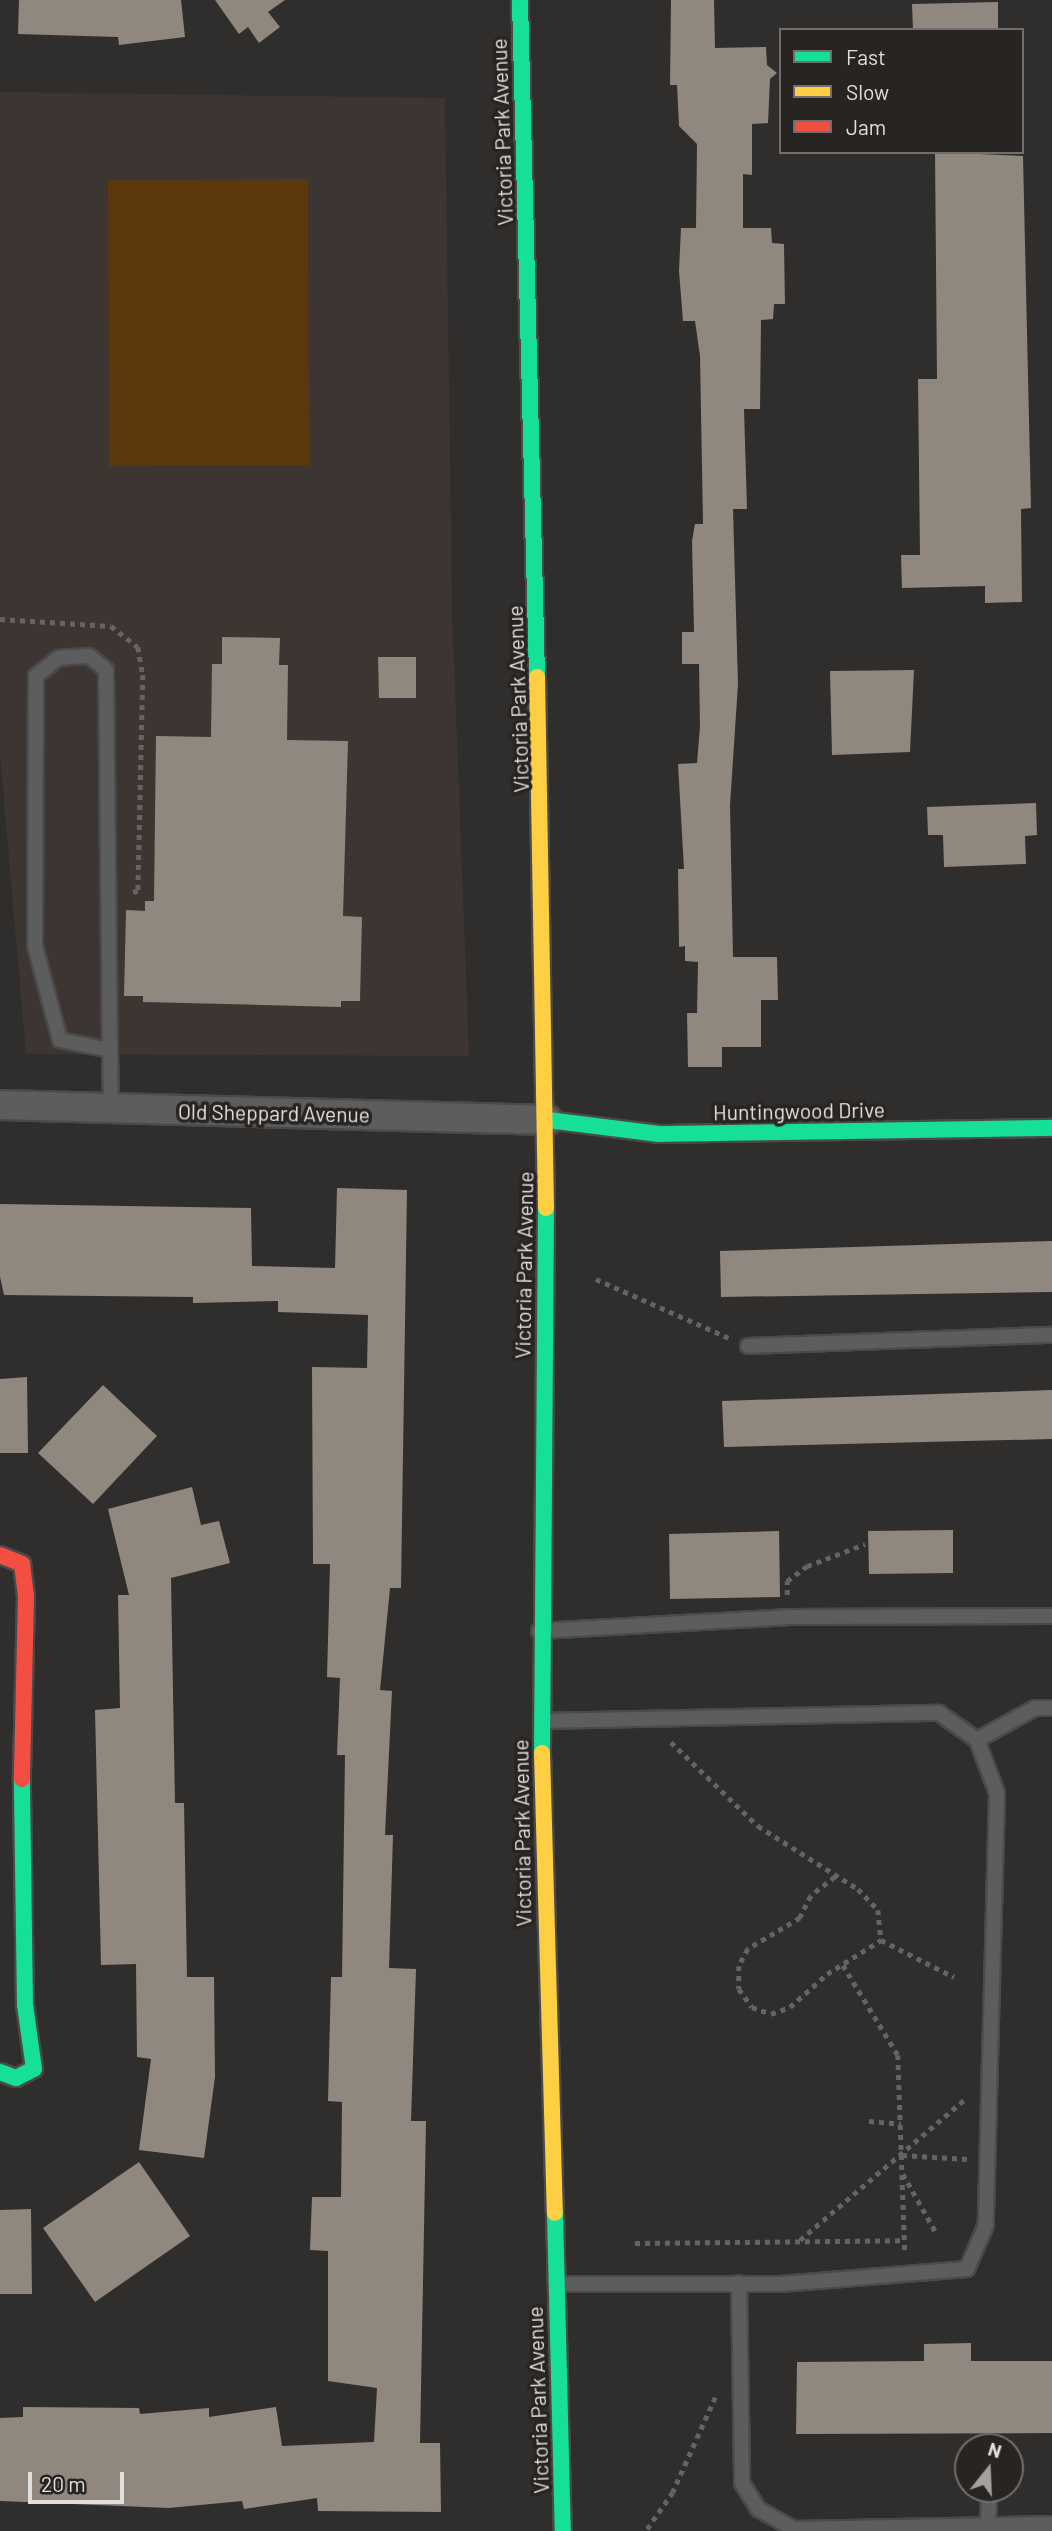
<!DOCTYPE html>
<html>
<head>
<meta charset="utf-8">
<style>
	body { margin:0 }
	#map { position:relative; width:1052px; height:2531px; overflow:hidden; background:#302e2d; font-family:Barlow,sans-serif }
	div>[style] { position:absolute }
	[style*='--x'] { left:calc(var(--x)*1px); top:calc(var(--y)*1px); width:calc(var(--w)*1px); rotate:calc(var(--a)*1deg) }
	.built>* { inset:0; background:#3d3531 }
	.green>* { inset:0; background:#5d380c }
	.building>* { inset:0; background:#90877e }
	.path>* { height:4.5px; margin-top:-2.25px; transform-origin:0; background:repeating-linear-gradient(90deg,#656463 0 5px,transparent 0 10px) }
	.roads { filter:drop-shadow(2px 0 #4b4a4a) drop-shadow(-2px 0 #4b4a4a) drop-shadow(0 2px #4b4a4a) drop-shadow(0 -2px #4b4a4a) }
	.lane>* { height:14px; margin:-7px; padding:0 7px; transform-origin:7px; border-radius:7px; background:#5d5d5d }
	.street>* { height:28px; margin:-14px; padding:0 14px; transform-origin:14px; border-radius:14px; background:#5d5d5d }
	.fast>* { height:16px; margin:-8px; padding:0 8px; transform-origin:8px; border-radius:8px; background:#16e098 }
	.slow>* { height:16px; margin:-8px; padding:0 8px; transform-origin:8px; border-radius:8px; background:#ffcf43 }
	.jam>* { height:16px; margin:-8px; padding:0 8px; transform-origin:8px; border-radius:8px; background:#f24e42 }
	span { translate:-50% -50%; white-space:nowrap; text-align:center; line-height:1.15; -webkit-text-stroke:7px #272422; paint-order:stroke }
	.street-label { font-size:21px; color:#e1e0de }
	.legend { position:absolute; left:779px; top:28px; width:245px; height:126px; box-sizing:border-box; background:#272422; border:2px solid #716f6d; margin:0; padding:9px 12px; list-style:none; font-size:21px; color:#e1e0de }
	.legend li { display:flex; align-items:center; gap:14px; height:35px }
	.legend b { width:35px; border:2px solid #716f6d }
	.north { position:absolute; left:954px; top:2433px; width:70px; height:70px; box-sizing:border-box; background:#272422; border:2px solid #716f6d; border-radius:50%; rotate:18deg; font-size:19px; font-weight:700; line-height:28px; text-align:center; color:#e1e0de }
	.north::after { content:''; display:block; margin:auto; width:24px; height:32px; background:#a3a2a0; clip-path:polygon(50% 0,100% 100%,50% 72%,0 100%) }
	.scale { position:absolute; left:28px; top:2472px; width:96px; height:32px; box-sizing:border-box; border:4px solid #e1e0de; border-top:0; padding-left:9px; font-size:21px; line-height:24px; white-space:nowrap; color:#e1e0de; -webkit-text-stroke:5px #272422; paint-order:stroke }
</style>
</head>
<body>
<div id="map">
	<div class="built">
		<i style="clip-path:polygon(0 92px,445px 98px,452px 606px,469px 1056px,26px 1054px,0 755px)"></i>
	</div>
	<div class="green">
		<i style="clip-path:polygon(308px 179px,309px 465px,109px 466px,108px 180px)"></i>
	</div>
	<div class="building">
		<i style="clip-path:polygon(19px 0,181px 0,185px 37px,119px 45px,118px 37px,18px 34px)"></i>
		<i style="clip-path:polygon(215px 0,285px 0,268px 12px,280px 27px,259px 43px,248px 27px,239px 34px)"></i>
		<i style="clip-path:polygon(671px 0,714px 0,715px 48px,766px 47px,767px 65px,777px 73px,770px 79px,768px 123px,752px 124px,752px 175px,743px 174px,743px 228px,771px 228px,772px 243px,784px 244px,785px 304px,774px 304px,773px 319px,761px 320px,760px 409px,744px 409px,747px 509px,733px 509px,738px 684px,730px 805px,733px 957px,777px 957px,778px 1000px,761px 1000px,761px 1047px,722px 1047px,722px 1067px,688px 1067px,687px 1013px,697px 1013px,698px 962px,685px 961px,685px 946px,679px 947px,678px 869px,684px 869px,678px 764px,697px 763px,700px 727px,699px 664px,682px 664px,682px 632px,694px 632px,692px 541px,695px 524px,703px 524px,700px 356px,695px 321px,683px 321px,679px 271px,681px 228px,696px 228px,697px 144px,679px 126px,677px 85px,670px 85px)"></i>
		<i style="clip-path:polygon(998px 2px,998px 30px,913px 30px,912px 4px)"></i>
		<i style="clip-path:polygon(935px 152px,1023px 156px,1031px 508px,1021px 509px,1022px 602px,985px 603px,985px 586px,902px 588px,901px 555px,920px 555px,918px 379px,937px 379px)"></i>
		<i style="clip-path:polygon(222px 637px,280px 638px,279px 665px,288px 665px,287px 740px,348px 741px,343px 916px,362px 917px,360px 1001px,341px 1001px,341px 1007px,143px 1002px,143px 996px,124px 996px,126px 910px,145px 911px,145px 901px,154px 901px,156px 736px,211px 737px,212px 664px,222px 664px)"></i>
		<i style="clip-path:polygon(378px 657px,416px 657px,416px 698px,379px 698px)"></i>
		<i style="clip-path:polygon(914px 670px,910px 752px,832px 755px,830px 671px)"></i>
		<i style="clip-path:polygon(1036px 803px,1037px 835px,1025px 836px,1026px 864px,944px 867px,943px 835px,928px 835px,927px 807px)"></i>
		<i style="clip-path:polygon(337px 1188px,407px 1190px,401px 1588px,390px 1588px,380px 1690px,392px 1691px,385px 1835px,393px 1835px,389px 1968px,416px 1969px,411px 2121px,426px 2121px,420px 2443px,440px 2443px,441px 2512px,318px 2511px,317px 2498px,244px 2509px,242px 2501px,169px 2508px,0 2501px,0 2418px,23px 2417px,23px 2407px,139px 2408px,140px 2414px,209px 2408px,209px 2417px,276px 2407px,282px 2446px,374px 2442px,377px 2388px,328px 2381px,328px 2251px,310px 2250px,312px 2197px,341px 2197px,342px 2102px,328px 2101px,331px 1977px,342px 1977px,345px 1755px,337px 1755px,340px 1678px,327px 1677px,330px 1564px,313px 1564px,312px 1367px,367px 1368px,368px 1315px,278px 1312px,278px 1301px,193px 1303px,193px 1297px,4px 1295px,0 1277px,0 1204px,251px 1208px,252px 1266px,335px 1268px)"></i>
		<i style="clip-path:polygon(1052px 1241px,1052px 1292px,721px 1297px,720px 1251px)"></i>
		<i style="clip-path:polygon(27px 1377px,28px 1453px,0 1453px,0 1379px)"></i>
		<i style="clip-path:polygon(103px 1385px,157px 1436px,93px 1504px,38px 1453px)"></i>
		<i style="clip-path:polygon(1052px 1390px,1052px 1439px,724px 1447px,722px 1401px)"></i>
		<i style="clip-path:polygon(192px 1487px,201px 1525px,219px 1521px,230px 1563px,171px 1578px,175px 1803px,184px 1803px,187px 1977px,214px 1977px,215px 2077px,204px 2158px,139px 2150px,151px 2059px,137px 2057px,136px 1964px,101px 1965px,95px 1710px,120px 1708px,118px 1595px,129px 1595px,108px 1509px)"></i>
		<i style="clip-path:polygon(953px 1530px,953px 1573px,869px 1574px,868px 1531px)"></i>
		<i style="clip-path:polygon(779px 1531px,780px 1597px,670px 1599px,669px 1534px)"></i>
		<i style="clip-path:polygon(139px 2162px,190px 2236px,95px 2302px,43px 2228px)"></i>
		<i style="clip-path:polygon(31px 2209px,32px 2294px,0 2294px,0 2210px)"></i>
		<i style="clip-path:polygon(971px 2343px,971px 2361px,1052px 2361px,1052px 2433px,796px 2434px,797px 2362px,924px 2361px,924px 2344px)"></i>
	</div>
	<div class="path">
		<i style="--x:0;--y:619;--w:111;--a:3.6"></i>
		<i style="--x:111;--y:626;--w:34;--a:38"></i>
		<i style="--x:138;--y:647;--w:28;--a:80"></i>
		<i style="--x:143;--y:675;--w:216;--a:91.3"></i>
		<i style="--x:138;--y:891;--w:6;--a:162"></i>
		<i style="--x:596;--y:1279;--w:145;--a:23.9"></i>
		<i style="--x:787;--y:1595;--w:14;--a:-90"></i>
		<i style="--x:787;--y:1581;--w:25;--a:-37"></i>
		<i style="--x:807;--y:1566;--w:62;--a:-20.8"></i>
		<i style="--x:671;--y:1742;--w:121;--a:44"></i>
		<i style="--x:758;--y:1826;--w:118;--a:32.2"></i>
		<i style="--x:858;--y:1889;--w:29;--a:46"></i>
		<i style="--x:878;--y:1910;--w:30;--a:84"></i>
		<i style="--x:881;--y:1940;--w:82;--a:26.9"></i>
		<i style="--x:835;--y:1877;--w:31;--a:142"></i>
		<i style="--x:811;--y:1896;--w:25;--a:117"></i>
		<i style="--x:800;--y:1918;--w:61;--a:149.2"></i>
		<i style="--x:748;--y:1949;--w:19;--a:118"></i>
		<i style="--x:739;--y:1966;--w:23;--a:90"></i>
		<i style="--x:739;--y:1989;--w:22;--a:54"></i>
		<i style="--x:752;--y:2007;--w:20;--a:20"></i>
		<i style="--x:771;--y:2014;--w:20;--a:-20"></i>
		<i style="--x:790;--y:2007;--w:50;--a:-41.7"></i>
		<i style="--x:827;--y:1974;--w:64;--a:-32.2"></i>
		<i style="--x:843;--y:1965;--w:105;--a:58.6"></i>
		<i style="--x:898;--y:2055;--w:197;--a:88"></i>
		<i style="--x:869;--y:2121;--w:32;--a:5"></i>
		<i style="--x:902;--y:2155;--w:65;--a:3.5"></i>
		<i style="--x:903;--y:2174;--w:69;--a:60.5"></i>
		<i style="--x:800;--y:2240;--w:218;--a:-40.5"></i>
		<i style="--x:635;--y:2243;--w:270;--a:-0.6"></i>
		<i style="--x:647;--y:2529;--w:44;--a:-55.2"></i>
		<i style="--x:672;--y:2493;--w:107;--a:-65.8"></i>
	</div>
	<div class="roads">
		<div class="lane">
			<i style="--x:110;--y:1050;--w:51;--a:-168.7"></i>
			<i style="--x:60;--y:1040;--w:97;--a:-104.9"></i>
			<i style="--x:35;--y:946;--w:270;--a:-89.8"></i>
			<i style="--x:36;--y:676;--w:28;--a:-39"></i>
			<i style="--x:58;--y:658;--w:31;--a:-4"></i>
			<i style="--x:89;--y:656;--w:22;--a:39"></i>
			<i style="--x:106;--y:670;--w:380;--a:89.4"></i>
			<i style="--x:110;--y:1050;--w:59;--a:89"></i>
			<i style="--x:748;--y:1346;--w:304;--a:-2.1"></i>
			<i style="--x:539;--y:1631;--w:248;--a:-3.2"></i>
			<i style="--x:787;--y:1617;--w:265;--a:-0.2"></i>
			<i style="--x:542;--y:1721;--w:397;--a:-1.2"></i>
			<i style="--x:939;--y:1713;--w:47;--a:35.4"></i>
			<i style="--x:977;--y:1740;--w:57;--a:69.3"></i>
			<i style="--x:997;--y:1793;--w:432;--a:91.5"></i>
			<i style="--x:986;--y:2225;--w:48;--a:113.4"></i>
			<i style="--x:967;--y:2269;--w:187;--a:175.4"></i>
			<i style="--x:781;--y:2284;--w:223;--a:180"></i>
			<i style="--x:977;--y:1740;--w:66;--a:-28.9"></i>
			<i style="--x:1035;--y:1708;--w:17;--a:0"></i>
			<i style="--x:739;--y:2283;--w:200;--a:89.1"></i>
			<i style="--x:742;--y:2483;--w:31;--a:58"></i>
			<i style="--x:758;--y:2509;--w:41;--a:29.1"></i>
			<i style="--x:794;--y:2529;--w:258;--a:-1.1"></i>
			<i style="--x:989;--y:2447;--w:1;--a:-90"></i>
			<i style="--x:988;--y:2525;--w:36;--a:-88"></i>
		</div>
		<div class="street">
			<i style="--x:0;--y:1105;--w:548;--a:1.57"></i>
		</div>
		<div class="fast">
			<i style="--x:520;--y:0;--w:677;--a:88.56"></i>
			<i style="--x:548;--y:1120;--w:112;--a:7.2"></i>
			<i style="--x:659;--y:1134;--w:393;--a:-0.9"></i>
			<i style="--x:542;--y:1753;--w:545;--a:-89.58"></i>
			<i style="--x:0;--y:2072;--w:17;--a:21"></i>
			<i style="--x:16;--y:2078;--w:20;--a:-27"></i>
			<i style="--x:34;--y:2069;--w:65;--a:-98"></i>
			<i style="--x:25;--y:2005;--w:226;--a:-90.8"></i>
			<i style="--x:555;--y:2213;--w:318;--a:88.6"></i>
		</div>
		<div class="slow">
			<i style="--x:537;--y:677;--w:531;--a:89.03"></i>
			<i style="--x:542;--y:1753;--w:460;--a:88.4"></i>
		</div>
		<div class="jam">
			<i style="--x:0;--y:1555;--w:24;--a:22"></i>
			<i style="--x:22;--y:1564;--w:32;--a:83"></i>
			<i style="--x:26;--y:1596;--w:183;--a:91.3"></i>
		</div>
	</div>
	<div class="street-label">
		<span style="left:502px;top:132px;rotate:-92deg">Victoria Park Avenue</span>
		<span style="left:518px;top:699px;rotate:-92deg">Victoria Park Avenue</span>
		<span style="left:799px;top:1111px;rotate:-1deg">Huntingwood Drive</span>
		<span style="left:274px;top:1113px;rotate:1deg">Old Sheppard Avenue</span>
		<span style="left:524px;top:1265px;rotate:-89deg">Victoria Park Avenue</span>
		<span style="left:522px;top:1833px;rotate:-91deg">Victoria Park Avenue</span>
		<span style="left:538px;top:2400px;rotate:-92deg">Victoria Park Avenue</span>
	</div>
	<ul class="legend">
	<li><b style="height:9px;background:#16e098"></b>Fast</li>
	<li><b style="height:9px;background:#ffcf43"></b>Slow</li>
	<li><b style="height:9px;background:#f24e42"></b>Jam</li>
	</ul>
	<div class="north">N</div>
	<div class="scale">20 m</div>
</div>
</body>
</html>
